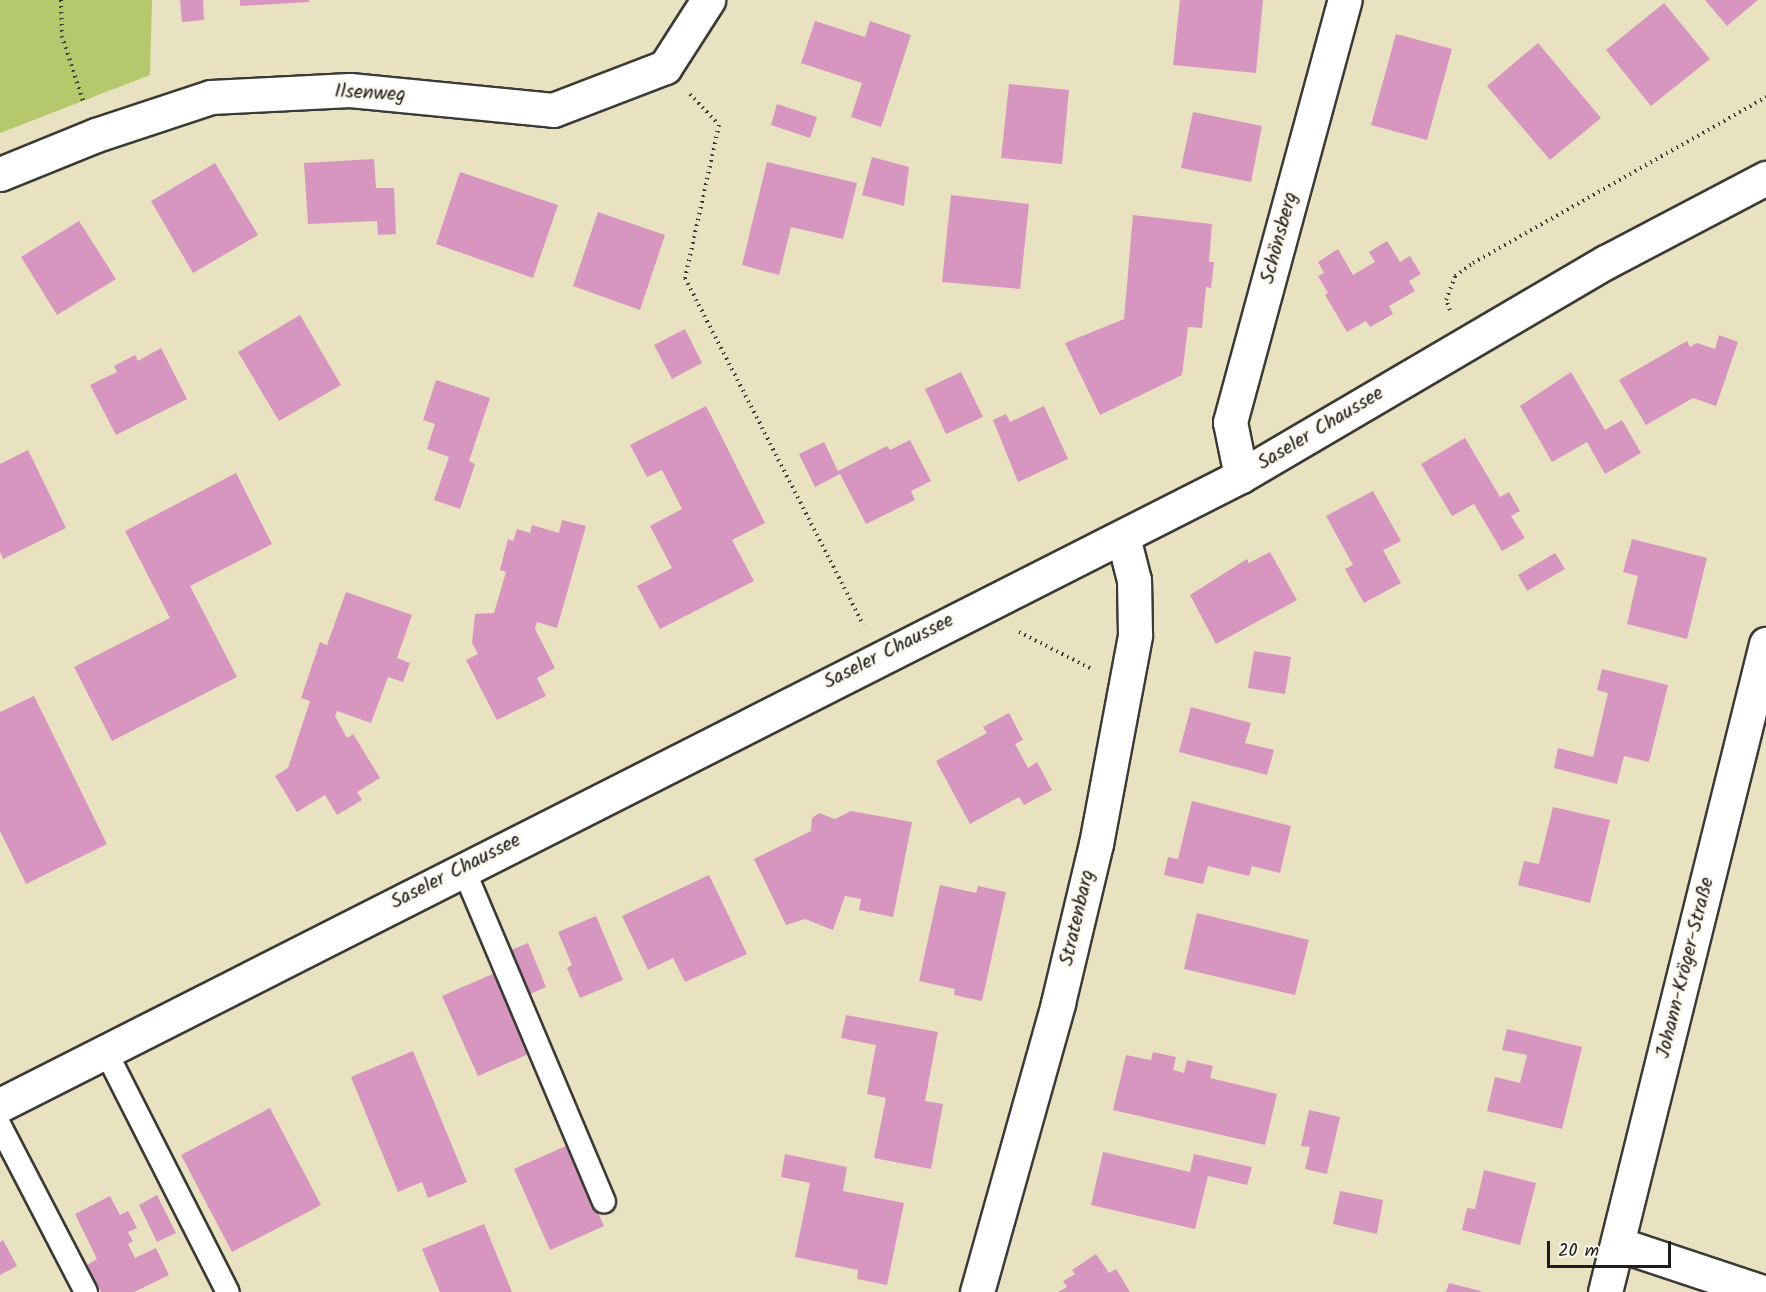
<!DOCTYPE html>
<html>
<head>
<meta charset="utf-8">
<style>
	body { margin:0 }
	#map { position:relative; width:1766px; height:1292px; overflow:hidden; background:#e8e2c0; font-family:Kalam,sans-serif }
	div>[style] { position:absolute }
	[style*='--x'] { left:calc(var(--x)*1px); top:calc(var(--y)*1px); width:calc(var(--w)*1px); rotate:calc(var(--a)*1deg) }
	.green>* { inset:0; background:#b6c86c }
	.building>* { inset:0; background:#d796c0 }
	.path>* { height:4px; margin-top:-2px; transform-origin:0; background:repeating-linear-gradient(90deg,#3b3a35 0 1.5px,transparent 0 6px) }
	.roads { filter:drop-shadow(2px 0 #3b3a35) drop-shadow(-2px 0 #3b3a35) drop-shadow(0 2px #3b3a35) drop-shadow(0 -2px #3b3a35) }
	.service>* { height:22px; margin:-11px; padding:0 11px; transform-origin:11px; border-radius:11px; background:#fff }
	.minor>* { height:33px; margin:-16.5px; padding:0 16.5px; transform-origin:16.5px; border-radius:16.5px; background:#fff }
	.primary>* { height:33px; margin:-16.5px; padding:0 16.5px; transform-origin:16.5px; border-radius:16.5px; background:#fff }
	span { translate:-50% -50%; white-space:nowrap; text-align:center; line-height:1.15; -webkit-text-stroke:5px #fbf7ec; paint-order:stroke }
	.street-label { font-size:20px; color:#1c1c1c }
	.scale { position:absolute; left:1547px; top:1241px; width:124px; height:27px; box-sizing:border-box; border:3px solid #1c1c1c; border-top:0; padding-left:8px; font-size:18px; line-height:21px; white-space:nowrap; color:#1c1c1c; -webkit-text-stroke:4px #fbf7ec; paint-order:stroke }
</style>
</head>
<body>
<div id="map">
	<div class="green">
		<i style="clip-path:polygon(0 0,152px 0,150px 75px,0 133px)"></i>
	</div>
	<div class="building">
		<i style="clip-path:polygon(180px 0,203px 0,204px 20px,182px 22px)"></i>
		<i style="clip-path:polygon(240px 0,309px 0,309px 2px,240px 6px)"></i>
		<i style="clip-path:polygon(1180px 0,1263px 0,1256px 73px,1173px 65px)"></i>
		<i style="clip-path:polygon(1705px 0,1758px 0,1727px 26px)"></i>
		<i style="clip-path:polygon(1664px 3px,1710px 59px,1651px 106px,1606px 50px)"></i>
		<i style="clip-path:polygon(815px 21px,865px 37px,870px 21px,911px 35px,881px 127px,851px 117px,862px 83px,801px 63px)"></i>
		<i style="clip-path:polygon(1396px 34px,1452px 49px,1427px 140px,1371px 125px)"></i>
		<i style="clip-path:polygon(1538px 43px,1601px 118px,1550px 160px,1487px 86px)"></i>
		<i style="clip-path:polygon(1009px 84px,1069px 90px,1062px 164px,1001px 158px)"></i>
		<i style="clip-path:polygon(777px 104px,817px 117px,810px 138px,771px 125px)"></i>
		<i style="clip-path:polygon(1193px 112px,1262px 126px,1251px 182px,1181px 168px)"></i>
		<i style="clip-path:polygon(872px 157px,909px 167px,904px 206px,862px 195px)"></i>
		<i style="clip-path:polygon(374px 159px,376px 188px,394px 188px,396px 234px,378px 235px,377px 221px,308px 224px,304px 163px)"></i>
		<i style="clip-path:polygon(767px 162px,857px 183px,843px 239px,791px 227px,779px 275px,742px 265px)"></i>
		<i style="clip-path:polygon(215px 163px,258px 235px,193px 273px,151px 201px)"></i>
		<i style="clip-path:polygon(460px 172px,558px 205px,533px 278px,436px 244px)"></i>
		<i style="clip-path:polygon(951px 195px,1029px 204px,1020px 289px,942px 282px)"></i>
		<i style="clip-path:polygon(598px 212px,665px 235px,640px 310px,573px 286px)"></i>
		<i style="clip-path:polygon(1133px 215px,1212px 224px,1209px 262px,1214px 262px,1211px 288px,1206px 287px,1202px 328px,1188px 327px,1182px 375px,1100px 415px,1065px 343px,1124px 319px)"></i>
		<i style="clip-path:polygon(79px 221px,116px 279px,57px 315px,21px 257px)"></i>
		<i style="clip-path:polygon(1387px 241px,1400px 262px,1410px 256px,1421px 274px,1409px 281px,1415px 291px,1389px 306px,1393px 314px,1370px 327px,1366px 321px,1347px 332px,1325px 295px,1328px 293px,1318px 276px,1324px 273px,1318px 262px,1338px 249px,1353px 275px,1375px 262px,1369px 252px)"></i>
		<i style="clip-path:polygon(300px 315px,341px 385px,279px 421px,238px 352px)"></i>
		<i style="clip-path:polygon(685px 329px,702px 363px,672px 379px,654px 345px)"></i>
		<i style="clip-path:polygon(1719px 335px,1738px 342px,1716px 406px,1693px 398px,1646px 425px,1619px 380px,1687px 341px,1690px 347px,1697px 343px,1715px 349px)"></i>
		<i style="clip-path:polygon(161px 348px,187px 399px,116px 435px,90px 385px,117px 372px,114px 366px,135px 355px,138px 361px)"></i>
		<i style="clip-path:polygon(961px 372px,983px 417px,946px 434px,925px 389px)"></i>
		<i style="clip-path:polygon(1571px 372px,1605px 430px,1622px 420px,1641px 453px,1605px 474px,1587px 442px,1552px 462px,1520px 406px)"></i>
		<i style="clip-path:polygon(436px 380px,490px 398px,469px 461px,475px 464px,460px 509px,434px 500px,449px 457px,427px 449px,435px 424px,423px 420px)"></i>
		<i style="clip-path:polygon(706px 406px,765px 523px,732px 540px,754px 581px,660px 629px,637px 586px,672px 568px,650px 526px,682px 509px,662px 470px,647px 477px,630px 445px)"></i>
		<i style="clip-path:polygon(1044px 406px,1068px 459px,1018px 482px,993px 420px,1006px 414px,1010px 422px)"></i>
		<i style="clip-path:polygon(1465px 438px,1500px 497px,1509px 492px,1520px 511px,1511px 516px,1525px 538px,1502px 551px,1474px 504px,1452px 516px,1421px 464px)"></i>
		<i style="clip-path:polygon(910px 440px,931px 481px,911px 491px,915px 500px,866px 524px,840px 474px,815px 487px,799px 454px,824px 442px,838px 471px,887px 446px,890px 450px)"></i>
		<i style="clip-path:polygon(28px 450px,66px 528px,3px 559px,0 552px,0 464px)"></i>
		<i style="clip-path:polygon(236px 473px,272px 544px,190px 586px,237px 677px,112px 741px,74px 667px,170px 618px,125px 531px)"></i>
		<i style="clip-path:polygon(1373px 491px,1401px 541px,1383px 550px,1401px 583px,1364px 603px,1345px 569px,1353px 565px,1326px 516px)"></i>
		<i style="clip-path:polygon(562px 520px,586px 526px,557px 628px,537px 622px,535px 629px,555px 668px,537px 678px,546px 696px,497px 720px,466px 660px,478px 654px,472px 643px,475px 614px,494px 613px,506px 572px,500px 570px,508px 539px,513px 541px,517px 529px,530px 533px,532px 525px,559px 533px)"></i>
		<i style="clip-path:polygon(1632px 539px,1707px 558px,1687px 639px,1627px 624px,1638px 576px,1623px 572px)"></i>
		<i style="clip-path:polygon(1270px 552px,1297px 600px,1216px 644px,1190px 595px,1247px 559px,1249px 563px)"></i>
		<i style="clip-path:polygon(1555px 553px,1565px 569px,1527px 591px,1518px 575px)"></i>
		<i style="clip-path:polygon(346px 592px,412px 615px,397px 658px,410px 663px,403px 682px,388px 677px,371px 723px,337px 711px,335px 716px,347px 738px,353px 734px,380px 778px,357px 792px,362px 800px,337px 815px,325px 795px,297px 812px,275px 776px,288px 768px,310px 701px,301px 698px,320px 642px,327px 645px)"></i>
		<i style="clip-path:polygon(1254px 651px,1291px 657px,1285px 694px,1248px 688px)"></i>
		<i style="clip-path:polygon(1602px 669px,1668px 685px,1649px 762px,1624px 756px,1617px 784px,1554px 768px,1558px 748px,1593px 757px,1608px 693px,1597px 690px)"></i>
		<i style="clip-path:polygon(34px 696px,107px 844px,26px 884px,0 831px,0 712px)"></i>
		<i style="clip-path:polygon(1191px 707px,1251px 723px,1245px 743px,1274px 750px,1267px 775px,1179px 752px)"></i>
		<i style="clip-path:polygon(1009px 713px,1023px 740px,1015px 744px,1028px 768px,1037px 762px,1052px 790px,1024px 805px,1019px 797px,970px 824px,936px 761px,987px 733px,983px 727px)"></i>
		<i style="clip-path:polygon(1192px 801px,1291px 826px,1280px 873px,1252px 866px,1249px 876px,1208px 866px,1203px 884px,1164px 875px,1168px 857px,1178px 859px)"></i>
		<i style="clip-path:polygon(1553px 807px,1610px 820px,1590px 903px,1518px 885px,1524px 861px,1539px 864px)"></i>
		<i style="clip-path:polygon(851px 811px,912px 822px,893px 917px,859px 910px,861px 899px,845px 896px,833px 930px,805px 919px,786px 925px,754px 859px,811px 831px,812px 818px,819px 813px,835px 819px)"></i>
		<i style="clip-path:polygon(709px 875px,747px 954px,685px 982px,673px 958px,648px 970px,622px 916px)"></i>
		<i style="clip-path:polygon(940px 885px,976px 893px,978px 886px,1006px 892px,982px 1001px,954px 995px,955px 989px,919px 981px)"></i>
		<i style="clip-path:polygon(1197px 913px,1309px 940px,1295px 995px,1184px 969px)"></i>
		<i style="clip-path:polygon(596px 916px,623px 980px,580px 998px,567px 968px,572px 965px,558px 932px)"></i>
		<i style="clip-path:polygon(528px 943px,546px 987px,528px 995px,509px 951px)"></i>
		<i style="clip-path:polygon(495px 973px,531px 1053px,478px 1076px,442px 996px)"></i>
		<i style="clip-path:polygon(846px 1015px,938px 1032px,925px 1101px,943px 1104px,931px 1169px,874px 1158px,886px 1098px,867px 1094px,876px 1045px,841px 1038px)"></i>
		<i style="clip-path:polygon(1507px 1029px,1582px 1047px,1562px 1129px,1487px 1111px,1495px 1077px,1520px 1083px,1527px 1055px,1502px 1050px)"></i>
		<i style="clip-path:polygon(413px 1051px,467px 1182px,428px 1198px,422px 1182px,398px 1192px,351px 1077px)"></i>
		<i style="clip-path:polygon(1153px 1052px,1176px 1057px,1173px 1070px,1184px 1073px,1187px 1060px,1213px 1066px,1210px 1078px,1277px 1094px,1265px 1145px,1113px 1110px,1126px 1055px,1151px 1060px)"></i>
		<i style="clip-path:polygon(270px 1108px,321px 1205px,232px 1252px,181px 1155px)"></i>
		<i style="clip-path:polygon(1309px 1110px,1340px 1117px,1327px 1174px,1305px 1169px,1310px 1147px,1301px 1146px)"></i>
		<i style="clip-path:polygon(568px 1145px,604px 1226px,550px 1250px,514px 1169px)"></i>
		<i style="clip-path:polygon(1103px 1152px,1190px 1172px,1194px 1154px,1252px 1167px,1247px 1185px,1208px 1176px,1195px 1229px,1091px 1205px)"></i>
		<i style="clip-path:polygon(785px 1154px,847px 1167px,843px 1191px,904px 1203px,887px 1285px,857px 1279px,858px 1270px,795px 1257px,810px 1183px,781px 1177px)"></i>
		<i style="clip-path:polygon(1484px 1170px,1536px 1183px,1520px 1245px,1462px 1230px,1467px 1208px,1475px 1209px)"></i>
		<i style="clip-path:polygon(1340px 1191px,1383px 1200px,1377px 1234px,1333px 1224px)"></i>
		<i style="clip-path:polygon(157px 1195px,176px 1233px,157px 1242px,139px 1205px)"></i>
		<i style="clip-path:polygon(110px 1196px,120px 1215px,128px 1211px,137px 1228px,128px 1232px,133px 1241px,128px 1244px,135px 1258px,156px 1248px,169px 1275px,134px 1292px,101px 1292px,87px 1265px,97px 1259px,75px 1214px)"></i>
		<i style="clip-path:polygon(484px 1224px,512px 1292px,440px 1292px,422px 1249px)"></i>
		<i style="clip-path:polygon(3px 1240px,17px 1266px,0 1275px,0 1242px)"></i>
		<i style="clip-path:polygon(1096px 1254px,1109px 1273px,1116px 1269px,1130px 1292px,1058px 1292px,1067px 1287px,1063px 1281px,1075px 1274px,1072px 1270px)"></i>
		<i style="clip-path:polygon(1449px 1283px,1481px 1291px,1481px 1292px,1446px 1292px)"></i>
	</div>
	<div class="path">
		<i style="--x:61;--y:0;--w:36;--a:88"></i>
		<i style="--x:62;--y:36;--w:68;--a:72.1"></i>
		<i style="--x:690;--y:94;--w:42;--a:46.9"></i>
		<i style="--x:719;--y:125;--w:157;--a:102.5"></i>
		<i style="--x:685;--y:278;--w:390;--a:62.8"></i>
		<i style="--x:1450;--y:310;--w:11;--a:-112"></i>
		<i style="--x:1446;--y:300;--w:26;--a:-69"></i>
		<i style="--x:1455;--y:276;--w:22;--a:-36"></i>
		<i style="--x:1473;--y:263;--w:337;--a:-29.5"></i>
		<i style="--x:1019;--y:632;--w:80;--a:26.9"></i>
	</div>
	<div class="roads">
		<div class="service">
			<i style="--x:463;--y:868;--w:362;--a:67.1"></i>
			<i style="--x:106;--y:1052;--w:269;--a:63.1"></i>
			<i style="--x:0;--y:1126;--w:187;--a:62.6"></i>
		</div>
		<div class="minor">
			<i style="--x:0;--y:174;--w:104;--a:-22.1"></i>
			<i style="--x:96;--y:135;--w:121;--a:-18.3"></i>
			<i style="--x:211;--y:97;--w:139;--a:-2.9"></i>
			<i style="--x:350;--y:90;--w:204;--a:5.6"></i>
			<i style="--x:553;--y:110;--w:120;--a:-21"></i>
			<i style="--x:665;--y:67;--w:80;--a:-57.3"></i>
			<i style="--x:1241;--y:476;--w:55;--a:-101.5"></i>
			<i style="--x:1230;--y:422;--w:437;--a:-74.8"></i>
			<i style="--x:1618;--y:1244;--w:152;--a:18.4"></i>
			<i style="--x:977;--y:1292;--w:300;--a:-74.3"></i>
			<i style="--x:1058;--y:1003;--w:163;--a:-76.6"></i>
			<i style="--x:1096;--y:844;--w:213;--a:-79.4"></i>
			<i style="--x:1135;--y:635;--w:55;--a:-91"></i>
			<i style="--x:1134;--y:580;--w:44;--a:-104.3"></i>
			<i style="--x:1605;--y:1292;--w:668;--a:-76.05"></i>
		</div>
		<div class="primary">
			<i style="--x:0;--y:1105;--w:1391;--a:-26.88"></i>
			<i style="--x:1241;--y:476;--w:423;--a:-30.4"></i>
			<i style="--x:1606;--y:262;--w:181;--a:-27.7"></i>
		</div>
	</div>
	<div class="street-label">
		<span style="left:370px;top:94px;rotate:3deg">Ilsenweg</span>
		<span style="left:1280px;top:238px;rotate:-75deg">Schönsberg</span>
		<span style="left:1321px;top:429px;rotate:-31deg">Saseler Chaussee</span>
		<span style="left:889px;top:652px;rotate:-27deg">Saseler Chaussee</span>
		<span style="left:456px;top:872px;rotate:-27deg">Saseler Chaussee</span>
		<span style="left:1078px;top:918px;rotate:-77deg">Stratenbarg</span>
		<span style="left:1686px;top:968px;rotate:-76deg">Johann-Kröger-Straße</span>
	</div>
	<div class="scale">20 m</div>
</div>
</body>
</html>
